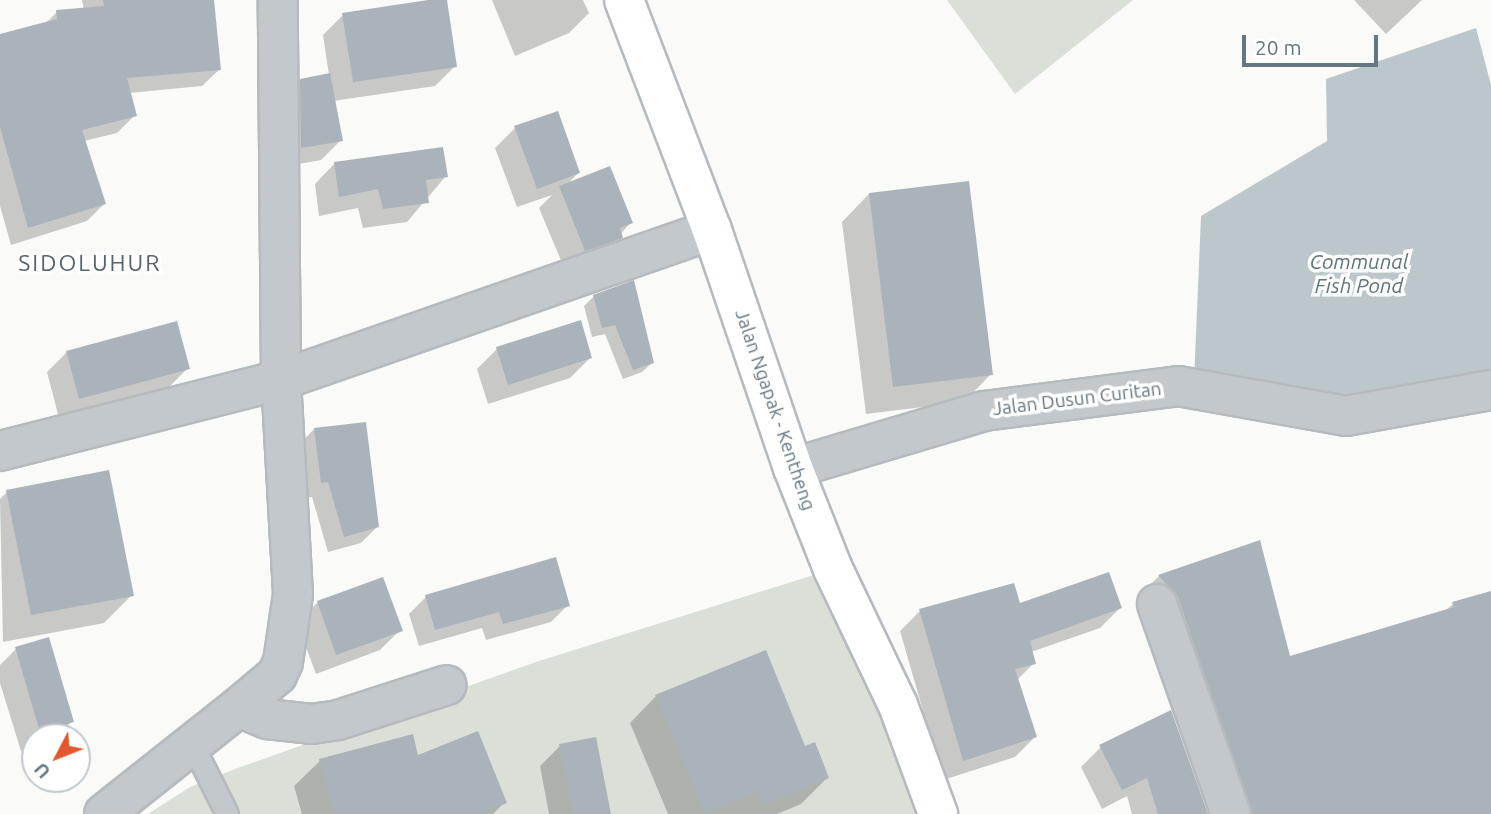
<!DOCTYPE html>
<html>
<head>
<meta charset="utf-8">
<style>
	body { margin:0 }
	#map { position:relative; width:1491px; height:814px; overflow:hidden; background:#fafaf8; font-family:Ubuntu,sans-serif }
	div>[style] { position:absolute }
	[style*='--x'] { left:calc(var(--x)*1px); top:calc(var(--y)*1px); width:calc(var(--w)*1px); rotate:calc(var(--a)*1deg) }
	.green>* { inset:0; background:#dadfd7 }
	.water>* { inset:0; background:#bbc7cb }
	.shadow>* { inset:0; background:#0003 }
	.building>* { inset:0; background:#aab3b9 }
	.roads { filter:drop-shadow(2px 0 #b5babe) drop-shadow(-2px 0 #b5babe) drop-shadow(0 2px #b5babe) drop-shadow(0 -2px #b5babe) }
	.service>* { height:21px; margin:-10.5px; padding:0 10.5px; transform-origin:10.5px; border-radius:10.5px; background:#c3c8cc }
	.minor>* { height:38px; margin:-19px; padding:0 19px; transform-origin:19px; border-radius:19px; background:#c3c8cc }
	.primary>* { height:38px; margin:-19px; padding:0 19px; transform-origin:19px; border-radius:19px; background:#fff }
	span { translate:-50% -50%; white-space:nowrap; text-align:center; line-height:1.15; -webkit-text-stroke:7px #fff; paint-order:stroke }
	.street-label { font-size:19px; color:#657683 }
	.water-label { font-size:21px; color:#60757c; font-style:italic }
	.quarter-label { font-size:23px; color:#57646e; letter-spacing:2px }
	.north { position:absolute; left:21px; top:723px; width:70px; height:70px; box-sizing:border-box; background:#fff; border:2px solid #c1c8cd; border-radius:50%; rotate:228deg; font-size:19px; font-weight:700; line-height:28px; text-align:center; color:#657683 }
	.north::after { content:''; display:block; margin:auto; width:24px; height:32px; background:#e4572e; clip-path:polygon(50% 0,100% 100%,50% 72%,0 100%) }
	.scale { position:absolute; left:1242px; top:35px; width:136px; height:32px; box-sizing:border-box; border:4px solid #657683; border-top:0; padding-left:9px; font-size:21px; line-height:24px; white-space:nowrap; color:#657683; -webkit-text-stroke:5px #fff; paint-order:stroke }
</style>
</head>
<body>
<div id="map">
	<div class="green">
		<i style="clip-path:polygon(947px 0,1133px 0,1015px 94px)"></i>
		<i style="clip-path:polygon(833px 569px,931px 814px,148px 814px,190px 787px,235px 769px,536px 662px)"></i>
	</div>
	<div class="water">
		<i style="clip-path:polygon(1476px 28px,1491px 85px,1491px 380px,1348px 408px,1194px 381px,1201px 216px,1327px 141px,1326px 79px)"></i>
	</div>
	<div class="shadow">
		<i style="clip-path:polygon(82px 0,210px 0,220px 69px,202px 86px,129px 93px,135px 115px,117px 133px,84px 141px,104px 204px,87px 221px,11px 245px,0 206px,0 36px,45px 24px,57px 12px,84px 10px)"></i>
		<i style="clip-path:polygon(445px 0,455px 66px,435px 86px,333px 101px,341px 140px,321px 160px,282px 167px,281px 101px,301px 80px,329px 75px,323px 35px,343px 15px)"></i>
		<i style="clip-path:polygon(492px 0,583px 0,589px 13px,569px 33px,515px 56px)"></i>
		<i style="clip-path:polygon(1354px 0,1422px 0,1386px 34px)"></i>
		<i style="clip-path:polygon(515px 128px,578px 173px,567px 185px,631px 222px,601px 257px,565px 270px,539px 208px,552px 195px,517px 207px,495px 148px)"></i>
		<i style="clip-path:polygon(335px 163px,446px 176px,407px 222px,363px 228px,358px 208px,319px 216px,315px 184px)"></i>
		<i style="clip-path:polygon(869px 194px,991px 374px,964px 402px,866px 414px,842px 222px)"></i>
		<i style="clip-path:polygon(594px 296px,653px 362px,642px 372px,623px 379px,605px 334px,592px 337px,584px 306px)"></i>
		<i style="clip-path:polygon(497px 349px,590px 358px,570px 378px,488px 404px,477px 369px)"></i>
		<i style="clip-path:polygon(67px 352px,188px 368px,168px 388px,59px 418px,47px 372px)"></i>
		<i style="clip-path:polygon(314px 429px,377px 527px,361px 543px,328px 552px,312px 497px,305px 498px,298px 446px)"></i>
		<i style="clip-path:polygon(7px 492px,132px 595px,104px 623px,3px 642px,0 499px)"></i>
		<i style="clip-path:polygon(1258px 542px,1289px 659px,1445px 611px,1453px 604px,1491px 593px,1491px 814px,1227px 814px,1158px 617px,1139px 596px,1159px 576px)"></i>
		<i style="clip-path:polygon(382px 579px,400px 630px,380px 650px,316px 674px,297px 623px,317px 603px)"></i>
		<i style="clip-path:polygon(426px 597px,568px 605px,551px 622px,486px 640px,482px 628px,419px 646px,409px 614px)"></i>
		<i style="clip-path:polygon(1018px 605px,1120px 608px,1100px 628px,1031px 652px,1034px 663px,1017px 680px,1035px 737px,1015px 757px,943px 780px,900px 631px,920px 611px)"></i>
		<i style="clip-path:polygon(16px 649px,72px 721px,57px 737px,35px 737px,35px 747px,21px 751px,0 683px,0 665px)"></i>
		<i style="clip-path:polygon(656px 696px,804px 749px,827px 778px,801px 804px,777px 814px,668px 814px,630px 723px)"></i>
		<i style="clip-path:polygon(560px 746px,605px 814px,549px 814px,540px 766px)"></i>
		<i style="clip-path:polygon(1101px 747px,1206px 814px,1132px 814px,1127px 796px,1102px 809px,1081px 767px)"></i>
		<i style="clip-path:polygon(320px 761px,505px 802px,493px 814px,302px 814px,294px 786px)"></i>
	</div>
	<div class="building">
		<i style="clip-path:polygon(103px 0,214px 0,221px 70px,127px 78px,137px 116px,82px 130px,106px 204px,28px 228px,0 127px,0 34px,57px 19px,56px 10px,104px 6px)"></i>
		<i style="clip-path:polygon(428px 0,447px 0,457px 67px,353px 82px,342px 13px)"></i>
		<i style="clip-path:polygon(330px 73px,343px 141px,301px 148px,300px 79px)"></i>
		<i style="clip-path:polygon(558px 111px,580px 173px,537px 189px,514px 126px)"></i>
		<i style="clip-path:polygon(443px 147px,448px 177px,426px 180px,429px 203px,383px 209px,378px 189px,339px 197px,334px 162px)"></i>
		<i style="clip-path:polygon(610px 166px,633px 223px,620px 228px,623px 238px,585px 251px,559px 186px)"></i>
		<i style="clip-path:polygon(969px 181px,993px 375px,893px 387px,869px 193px)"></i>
		<i style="clip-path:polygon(634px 280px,654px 363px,633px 370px,615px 325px,602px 328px,593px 295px)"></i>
		<i style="clip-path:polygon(581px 320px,592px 358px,508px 385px,496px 347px)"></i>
		<i style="clip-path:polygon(177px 321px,190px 369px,79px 399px,66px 351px)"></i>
		<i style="clip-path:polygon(366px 422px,379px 527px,344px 537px,328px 482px,321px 483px,314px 428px)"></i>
		<i style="clip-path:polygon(109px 470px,134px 596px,31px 615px,6px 490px)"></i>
		<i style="clip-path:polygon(1260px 540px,1290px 656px,1454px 607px,1452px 602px,1491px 591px,1491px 814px,1252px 814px,1178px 597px,1158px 575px)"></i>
		<i style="clip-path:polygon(556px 557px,570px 606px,503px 624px,499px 612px,435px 630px,425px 595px)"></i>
		<i style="clip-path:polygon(1109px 572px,1122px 608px,1030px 641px,1036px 664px,1015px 669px,1037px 737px,963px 761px,919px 609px,1014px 583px,1020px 603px)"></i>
		<i style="clip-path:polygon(383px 577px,403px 631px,336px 655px,317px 601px)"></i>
		<i style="clip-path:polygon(49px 637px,74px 722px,40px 732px,15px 647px)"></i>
		<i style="clip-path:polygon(766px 650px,805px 746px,815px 742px,829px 778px,764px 805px,758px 792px,705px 814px,655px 695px)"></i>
		<i style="clip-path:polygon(1171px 710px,1208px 814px,1158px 814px,1147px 778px,1122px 790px,1099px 745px)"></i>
		<i style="clip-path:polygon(478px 731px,507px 803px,479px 814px,334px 814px,319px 759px,413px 734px,418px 755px)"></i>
		<i style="clip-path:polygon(596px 737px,611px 814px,573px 814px,559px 744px)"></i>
	</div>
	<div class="roads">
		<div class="service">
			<i style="--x:192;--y:744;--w:78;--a:63.4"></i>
		</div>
		<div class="minor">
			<i style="--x:0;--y:451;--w:290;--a:-14.2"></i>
			<i style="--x:281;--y:380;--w:456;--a:-19.2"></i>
			<i style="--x:793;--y:468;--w:199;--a:-16.6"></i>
			<i style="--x:984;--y:411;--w:196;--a:-7.3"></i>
			<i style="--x:1178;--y:386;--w:171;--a:10.1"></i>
			<i style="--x:1346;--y:416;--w:147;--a:-10.2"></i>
			<i style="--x:1157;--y:604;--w:223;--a:70.6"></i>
			<i style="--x:239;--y:707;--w:30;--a:23"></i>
			<i style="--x:267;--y:719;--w:44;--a:6.5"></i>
			<i style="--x:311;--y:724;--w:27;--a:-8"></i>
			<i style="--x:338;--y:720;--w:114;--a:-17.8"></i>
			<i style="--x:104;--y:814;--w:172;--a:-38.4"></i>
			<i style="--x:239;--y:707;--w:50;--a:-40.1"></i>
			<i style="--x:277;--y:675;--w:14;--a:-65"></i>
			<i style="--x:283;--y:662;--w:69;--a:-81.6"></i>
			<i style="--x:293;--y:594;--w:214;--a:-93.2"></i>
			<i style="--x:281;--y:380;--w:380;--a:-90.5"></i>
		</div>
		<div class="primary">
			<i style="--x:624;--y:0;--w:246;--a:69.1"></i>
			<i style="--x:712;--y:230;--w:251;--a:71.2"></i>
			<i style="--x:793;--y:468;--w:109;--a:68.4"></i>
			<i style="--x:833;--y:569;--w:151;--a:64.5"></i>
			<i style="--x:898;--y:705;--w:116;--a:69.8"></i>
		</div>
	</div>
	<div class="street-label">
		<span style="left:1077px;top:399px;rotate:-7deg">Jalan Dusun Curitan</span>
		<span style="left:775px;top:410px;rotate:71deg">Jalan Ngapak - Kentheng</span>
	</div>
	<div class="water-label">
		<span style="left:1359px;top:273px">Communal<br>Fish Pond</span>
	</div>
	<div class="quarter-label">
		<span style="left:90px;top:263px">SIDOLUHUR</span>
	</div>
	<div class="north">U</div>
	<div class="scale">20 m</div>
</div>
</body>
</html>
